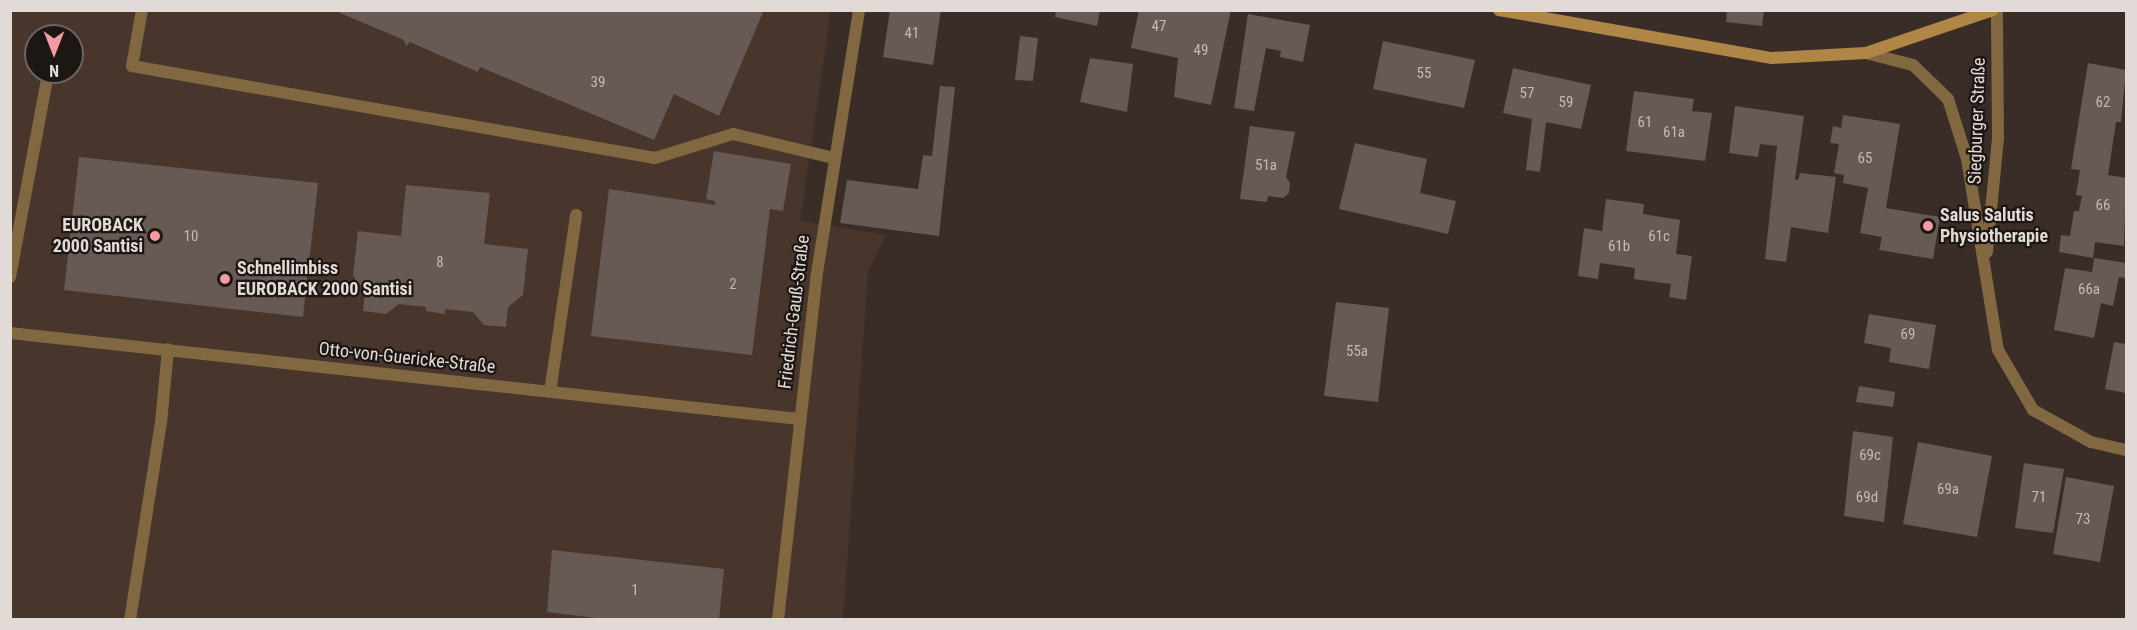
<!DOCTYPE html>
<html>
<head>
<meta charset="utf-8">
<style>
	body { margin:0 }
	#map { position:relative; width:2137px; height:630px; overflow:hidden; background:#3a2d27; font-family:"Roboto Condensed",sans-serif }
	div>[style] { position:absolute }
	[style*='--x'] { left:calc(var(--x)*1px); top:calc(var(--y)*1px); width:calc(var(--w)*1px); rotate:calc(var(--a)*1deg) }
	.built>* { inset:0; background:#48362d }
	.building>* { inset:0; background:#675953 }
	.lane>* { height:12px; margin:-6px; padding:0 6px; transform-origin:6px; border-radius:6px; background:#826841 }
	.street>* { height:12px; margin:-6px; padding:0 6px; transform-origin:6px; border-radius:6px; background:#826841 }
	.secondary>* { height:12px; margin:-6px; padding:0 6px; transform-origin:6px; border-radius:6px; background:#b08646 }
	.dots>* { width:16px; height:16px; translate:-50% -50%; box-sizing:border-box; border:3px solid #1d1714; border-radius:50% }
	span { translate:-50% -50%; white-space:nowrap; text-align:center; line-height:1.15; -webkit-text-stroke:4.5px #1d1714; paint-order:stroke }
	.number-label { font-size:15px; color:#c3bab5 }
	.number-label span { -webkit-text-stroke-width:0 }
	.street-label { font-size:18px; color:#e2dad6 }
	.poi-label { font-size:18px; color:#e2dad6; font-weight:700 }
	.left { translate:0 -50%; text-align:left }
	.right { translate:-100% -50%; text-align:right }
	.frame { position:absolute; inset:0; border:12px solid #e2dad6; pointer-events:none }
	.north { position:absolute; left:24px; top:24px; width:60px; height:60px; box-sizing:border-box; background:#1d1714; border:2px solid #6c6562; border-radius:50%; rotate:180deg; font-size:16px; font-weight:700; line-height:24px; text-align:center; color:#e2dad6 }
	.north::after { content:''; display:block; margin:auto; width:21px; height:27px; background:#f49aa0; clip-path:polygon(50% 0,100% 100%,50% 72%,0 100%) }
</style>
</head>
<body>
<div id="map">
	<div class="built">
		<i style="clip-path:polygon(evenodd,10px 11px,831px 11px,800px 221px,886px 235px,868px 272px,843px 619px,11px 619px,10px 11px,36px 36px,72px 36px,72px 72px,36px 72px,36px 36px)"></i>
	</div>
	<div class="building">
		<i style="clip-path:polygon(333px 10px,764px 10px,719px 116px,674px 94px,654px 140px,480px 67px,478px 72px,410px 42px,406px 46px,404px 40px)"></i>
		<i style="clip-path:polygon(890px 10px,941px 10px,933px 65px,883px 57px)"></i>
		<i style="clip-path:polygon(1056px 10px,1100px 10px,1097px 26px,1055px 17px)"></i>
		<i style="clip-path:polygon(1139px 10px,1231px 10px,1211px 105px,1174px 97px,1178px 58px,1131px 48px)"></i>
		<i style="clip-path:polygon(1727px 10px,1764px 10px,1762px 26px,1726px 22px)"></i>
		<i style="clip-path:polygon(1248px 14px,1310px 25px,1303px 62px,1280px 57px,1281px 51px,1266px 48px,1254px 111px,1234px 108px)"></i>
		<i style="clip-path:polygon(1020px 36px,1038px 38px,1033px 81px,1015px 80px)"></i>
		<i style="clip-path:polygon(1383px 41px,1475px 60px,1464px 108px,1373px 89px)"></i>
		<i style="clip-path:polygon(1090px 58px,1133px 64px,1127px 112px,1080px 102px)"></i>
		<i style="clip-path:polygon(2088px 63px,2126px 70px,2121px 122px,2116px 122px,2108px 175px,2126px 178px,2124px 246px,2095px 242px,2093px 258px,2059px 252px,2061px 235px,2070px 236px,2074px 211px,2079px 211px,2082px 196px,2076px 195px,2080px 170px,2071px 169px)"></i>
		<i style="clip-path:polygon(1513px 68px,1591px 85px,1581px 129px,1546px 122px,1540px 172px,1526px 170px,1532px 119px,1503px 113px)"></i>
		<i style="clip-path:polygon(940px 86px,955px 87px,939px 236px,840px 223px,847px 180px,918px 189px,923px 155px,932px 156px)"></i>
		<i style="clip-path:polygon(1634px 91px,1694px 99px,1692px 111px,1712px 113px,1705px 161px,1626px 151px)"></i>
		<i style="clip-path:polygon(1735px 106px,1804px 116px,1795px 179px,1798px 180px,1800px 173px,1836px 177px,1828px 233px,1791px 227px,1786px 262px,1765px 259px,1777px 146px,1760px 144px,1758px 157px,1729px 153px)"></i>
		<i style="clip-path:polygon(1843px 115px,1900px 124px,1886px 208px,1940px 217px,1933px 259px,1879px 250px,1882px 237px,1860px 233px,1868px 188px,1843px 183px,1844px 175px,1834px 173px,1839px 144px,1830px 143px,1833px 126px,1841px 128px)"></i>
		<i style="clip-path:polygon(1250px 126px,1295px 132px,1286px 177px,1290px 183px,1289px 193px,1283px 198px,1268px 196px,1267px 202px,1240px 199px)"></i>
		<i style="clip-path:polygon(1355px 143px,1427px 159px,1420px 193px,1456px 201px,1448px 234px,1339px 209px)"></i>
		<i style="clip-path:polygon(714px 151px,791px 164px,783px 211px,770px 209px,752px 355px,591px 336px,609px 189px,715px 205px,715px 201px,706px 199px)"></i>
		<i style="clip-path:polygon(79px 157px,318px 183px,303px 317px,64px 290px)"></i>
		<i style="clip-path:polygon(406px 185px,490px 193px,484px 244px,528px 249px,523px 295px,508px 307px,506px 327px,484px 325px,473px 312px,445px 309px,445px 314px,426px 311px,426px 307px,399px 304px,386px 314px,363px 311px,365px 291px,353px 276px,358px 231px,401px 236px)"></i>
		<i style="clip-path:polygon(1606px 199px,1644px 204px,1643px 214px,1680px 220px,1676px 254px,1692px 256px,1686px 300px,1669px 297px,1671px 284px,1634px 279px,1635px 268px,1600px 263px,1598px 279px,1578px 276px,1584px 228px,1602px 231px)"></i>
		<i style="clip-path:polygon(2094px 258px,2126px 263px,2125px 278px,2119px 277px,2113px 306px,2101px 303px,2094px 338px,2054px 330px,2065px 268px,2092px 272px)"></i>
		<i style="clip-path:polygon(1336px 302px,1389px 308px,1378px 402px,1324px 396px)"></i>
		<i style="clip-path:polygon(1869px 314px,1936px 325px,1929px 369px,1889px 362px,1891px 348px,1864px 343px)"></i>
		<i style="clip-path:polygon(2114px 342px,2126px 344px,2126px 393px,2105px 389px)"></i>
		<i style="clip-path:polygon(1859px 386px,1895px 392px,1893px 407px,1856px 402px)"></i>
		<i style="clip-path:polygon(1853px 431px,1893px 437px,1884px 522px,1844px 516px)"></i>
		<i style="clip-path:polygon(1918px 442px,1992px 456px,1977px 537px,1903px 524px)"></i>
		<i style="clip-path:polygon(2024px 463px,2064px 469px,2053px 533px,2015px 528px)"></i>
		<i style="clip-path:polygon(2066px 477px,2114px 486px,2100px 562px,2053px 554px)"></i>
		<i style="clip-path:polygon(552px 550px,724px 569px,719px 620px,612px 620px,547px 612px)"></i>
	</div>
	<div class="lane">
		<i style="--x:142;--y:10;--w:57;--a:100.1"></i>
		<i style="--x:132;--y:66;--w:531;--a:9.98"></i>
		<i style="--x:655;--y:158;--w:82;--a:-17.1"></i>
		<i style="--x:733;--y:134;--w:104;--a:13.4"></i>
		<i style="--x:10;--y:277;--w:200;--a:-79.4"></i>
		<i style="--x:550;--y:392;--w:179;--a:-81.6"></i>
		<i style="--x:130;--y:620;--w:199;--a:-81.1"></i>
		<i style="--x:161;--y:423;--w:74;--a:-84.6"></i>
	</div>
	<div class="street">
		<i style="--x:1866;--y:53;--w:49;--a:14.3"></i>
		<i style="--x:1913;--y:65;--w:49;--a:44.2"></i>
		<i style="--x:1948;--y:99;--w:63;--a:72.4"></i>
		<i style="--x:1967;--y:159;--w:193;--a:80.8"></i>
		<i style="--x:1998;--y:350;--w:69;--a:59.7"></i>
		<i style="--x:2033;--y:410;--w:66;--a:28.9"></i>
		<i style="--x:2091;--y:442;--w:36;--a:13"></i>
		<i style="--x:1987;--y:252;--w:116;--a:-84.5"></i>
		<i style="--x:1998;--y:137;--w:127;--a:-90.5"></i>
		<i style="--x:10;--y:333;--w:794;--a:6.22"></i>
		<i style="--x:778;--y:620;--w:343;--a:-83.6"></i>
		<i style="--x:816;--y:279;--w:272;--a:-80.9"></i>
	</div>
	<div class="secondary">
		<i style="--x:1499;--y:10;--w:277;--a:10"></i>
		<i style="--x:1772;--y:58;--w:94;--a:-3"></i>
		<i style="--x:1866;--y:53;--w:134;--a:-18.7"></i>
	</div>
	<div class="dots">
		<i style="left:1928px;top:226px;background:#f49aa0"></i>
		<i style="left:155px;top:236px;background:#f49aa0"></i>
		<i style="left:225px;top:279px;background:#f49aa0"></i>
	</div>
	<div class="number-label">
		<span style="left:1159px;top:27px">47</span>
		<span style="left:912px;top:34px">41</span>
		<span style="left:1201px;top:51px">49</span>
		<span style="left:1424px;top:74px">55</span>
		<span style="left:598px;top:83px">39</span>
		<span style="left:1527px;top:94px">57</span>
		<span style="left:1566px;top:103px">59</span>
		<span style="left:2103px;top:103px">62</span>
		<span style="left:1645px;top:123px">61</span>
		<span style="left:1674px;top:133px">61a</span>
		<span style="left:1865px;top:159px">65</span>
		<span style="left:1266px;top:166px">51a</span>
		<span style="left:2103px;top:206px">66</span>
		<span style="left:191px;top:237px">10</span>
		<span style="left:1659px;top:237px">61c</span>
		<span style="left:1619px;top:247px">61b</span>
		<span style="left:440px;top:263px">8</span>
		<span style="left:733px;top:285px">2</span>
		<span style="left:2089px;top:290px">66a</span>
		<span style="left:1908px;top:335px">69</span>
		<span style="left:1357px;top:352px">55a</span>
		<span style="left:1870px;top:456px">69c</span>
		<span style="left:1948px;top:490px">69a</span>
		<span style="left:1867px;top:498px">69d</span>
		<span style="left:2039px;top:498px">71</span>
		<span style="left:2083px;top:520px">73</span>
		<span style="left:635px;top:591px">1</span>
	</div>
	<div class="street-label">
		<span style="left:1977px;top:121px;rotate:-88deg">Siegburger Straße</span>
		<span style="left:794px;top:312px;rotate:-83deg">Friedrich-Gauß-Straße</span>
		<span style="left:407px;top:358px;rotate:6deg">Otto-von-Guericke-Straße</span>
	</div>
	<div class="poi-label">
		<span class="left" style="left:1940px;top:226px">Salus Salutis<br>Physiotherapie</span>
		<span class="right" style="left:143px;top:236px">EUROBACK<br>2000 Santisi</span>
		<span class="left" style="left:237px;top:279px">Schnellimbiss<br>EUROBACK 2000 Santisi</span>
	</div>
	<div class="frame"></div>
	<div class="north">N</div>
</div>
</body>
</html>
